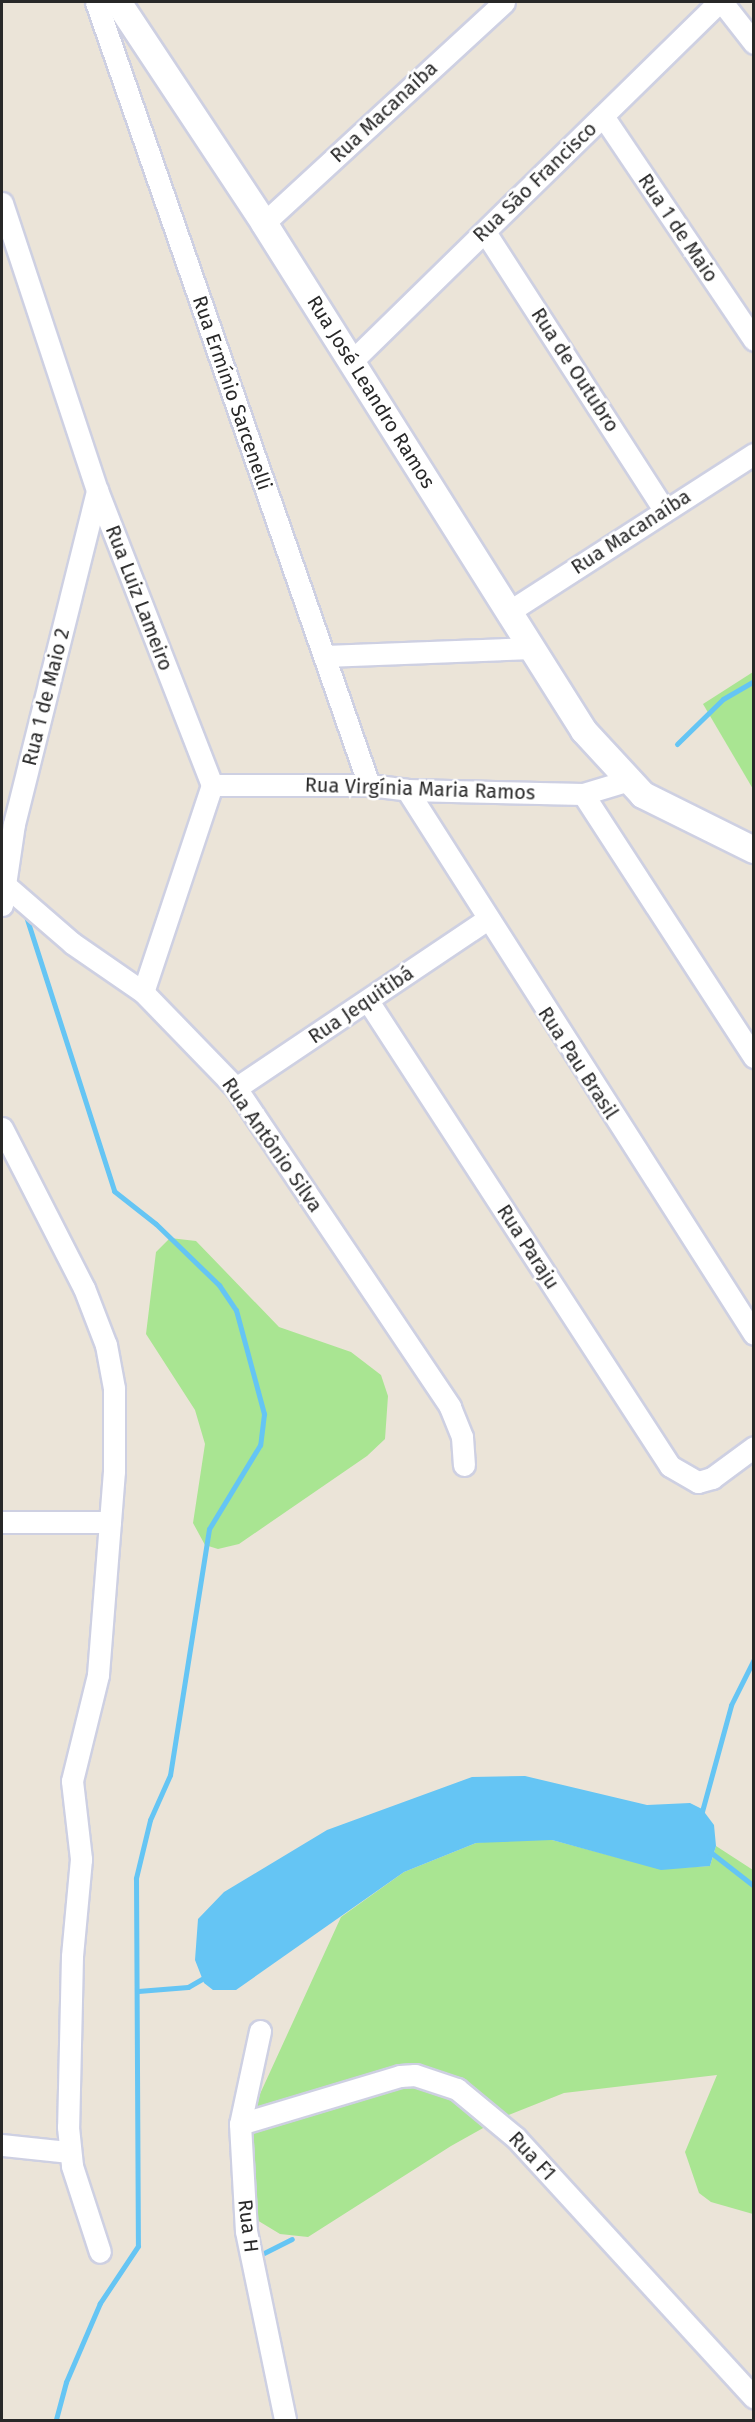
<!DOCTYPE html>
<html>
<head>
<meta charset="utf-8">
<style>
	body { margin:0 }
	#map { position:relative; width:755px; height:2422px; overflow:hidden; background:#ebe4d8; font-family:"Fira Sans",sans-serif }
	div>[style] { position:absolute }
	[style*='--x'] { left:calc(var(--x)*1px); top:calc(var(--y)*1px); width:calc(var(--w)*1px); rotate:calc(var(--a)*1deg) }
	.green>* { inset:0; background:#a9e592 }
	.water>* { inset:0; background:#65c5f4 }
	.stream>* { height:5px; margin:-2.5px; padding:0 2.5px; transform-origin:2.5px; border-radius:2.5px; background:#65c5f4 }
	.roads { filter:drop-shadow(2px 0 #ced0e2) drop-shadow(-2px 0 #ced0e2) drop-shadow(0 2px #ced0e2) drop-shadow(0 -2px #ced0e2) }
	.minor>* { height:21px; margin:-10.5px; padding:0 10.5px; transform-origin:10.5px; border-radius:10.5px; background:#fff }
	.tertiary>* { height:26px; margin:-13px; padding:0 13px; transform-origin:13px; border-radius:13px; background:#fff }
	span { translate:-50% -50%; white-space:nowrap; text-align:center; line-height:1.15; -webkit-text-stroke:5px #fff; paint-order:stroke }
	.street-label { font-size:20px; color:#282828 }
	.frame { position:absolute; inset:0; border:3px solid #282828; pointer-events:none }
</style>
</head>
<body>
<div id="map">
	<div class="green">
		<i style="clip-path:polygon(753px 672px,753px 789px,703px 704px)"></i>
		<i style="clip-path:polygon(170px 1238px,196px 1241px,279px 1327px,351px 1352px,381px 1375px,388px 1396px,385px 1439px,367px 1456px,239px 1544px,218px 1549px,205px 1545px,193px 1523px,205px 1444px,195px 1410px,146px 1334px,156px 1252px)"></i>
		<i style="clip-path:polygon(507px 1839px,552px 1840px,661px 1869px,710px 1866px,716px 1846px,753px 1870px,753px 2214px,711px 2202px,699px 2193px,685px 2152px,717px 2075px,564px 2093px,501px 2118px,451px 2146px,308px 2237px,280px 2234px,239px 2209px,249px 2118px,341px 1917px,404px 1872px,476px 1843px)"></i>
	</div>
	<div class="water">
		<i style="clip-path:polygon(525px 1776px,647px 1805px,690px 1803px,702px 1809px,714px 1825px,716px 1846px,710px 1866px,661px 1870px,552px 1840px,476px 1843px,404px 1872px,236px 1990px,213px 1990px,204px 1983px,195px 1960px,198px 1919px,224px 1892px,327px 1830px,472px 1777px)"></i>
	</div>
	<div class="stream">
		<i style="--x:677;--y:744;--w:64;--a:-44.4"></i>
		<i style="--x:723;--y:699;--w:36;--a:-30"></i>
		<i style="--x:25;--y:913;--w:292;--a:72.2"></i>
		<i style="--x:114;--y:1191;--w:53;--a:38.2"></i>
		<i style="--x:156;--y:1224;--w:88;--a:44.1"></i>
		<i style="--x:219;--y:1285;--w:30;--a:56"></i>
		<i style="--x:236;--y:1310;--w:108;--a:74.9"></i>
		<i style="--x:264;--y:1414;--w:31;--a:97"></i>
		<i style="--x:260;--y:1445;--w:98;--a:121.3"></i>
		<i style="--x:209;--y:1529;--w:249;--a:99"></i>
		<i style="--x:170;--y:1775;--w:49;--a:114"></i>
		<i style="--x:150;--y:1820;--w:60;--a:103.6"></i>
		<i style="--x:136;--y:1878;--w:368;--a:89.7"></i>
		<i style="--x:138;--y:2246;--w:69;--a:123.7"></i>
		<i style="--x:100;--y:2303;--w:86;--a:113.3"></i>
		<i style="--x:66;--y:2382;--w:39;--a:105"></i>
		<i style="--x:701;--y:1815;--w:114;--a:-74.7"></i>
		<i style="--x:731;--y:1705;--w:51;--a:-63.4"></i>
		<i style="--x:709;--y:1851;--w:57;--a:37.9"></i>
		<i style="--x:138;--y:1991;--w:50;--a:-4.6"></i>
		<i style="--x:188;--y:1987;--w:22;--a:-30"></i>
		<i style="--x:256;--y:2257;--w:40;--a:-26.6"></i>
	</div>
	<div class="roads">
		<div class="minor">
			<i style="--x:96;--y:2;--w:829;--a:70.78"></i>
			<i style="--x:722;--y:2;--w:52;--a:52"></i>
			<i style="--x:603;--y:116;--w:270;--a:56"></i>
			<i style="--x:2;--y:203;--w:302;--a:71.7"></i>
			<i style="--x:97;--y:490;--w:317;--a:68.7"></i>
			<i style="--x:212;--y:785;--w:218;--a:108.4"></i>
			<i style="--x:264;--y:223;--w:326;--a:-42.6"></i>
			<i style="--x:485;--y:232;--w:331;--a:57.2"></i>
			<i style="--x:351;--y:362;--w:515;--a:-44.37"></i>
			<i style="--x:510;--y:611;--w:290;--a:-32.8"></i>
			<i style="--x:325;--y:656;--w:207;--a:-2.2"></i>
			<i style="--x:212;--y:785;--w:157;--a:0"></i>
			<i style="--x:369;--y:785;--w:38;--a:7"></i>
			<i style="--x:407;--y:790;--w:176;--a:1.3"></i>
			<i style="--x:583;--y:794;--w:45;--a:-16.8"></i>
			<i style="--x:407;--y:790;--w:645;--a:57.47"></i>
			<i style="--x:583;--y:794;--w:314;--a:57"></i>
			<i style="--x:4;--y:884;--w:90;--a:40.9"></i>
			<i style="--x:72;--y:943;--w:86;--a:34.6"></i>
			<i style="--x:143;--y:992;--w:134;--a:45.9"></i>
			<i style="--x:236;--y:1088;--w:384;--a:56.1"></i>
			<i style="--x:450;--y:1407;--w:32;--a:68"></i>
			<i style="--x:462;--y:1437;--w:28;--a:86"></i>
			<i style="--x:2;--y:905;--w:82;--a:-81.6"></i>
			<i style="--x:14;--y:824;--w:344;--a:-76"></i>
			<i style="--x:368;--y:1001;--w:554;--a:57"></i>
			<i style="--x:670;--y:1466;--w:32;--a:30"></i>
			<i style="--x:698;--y:1482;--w:15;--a:-16"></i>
			<i style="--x:712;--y:1478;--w:52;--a:-36.4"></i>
			<i style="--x:236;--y:1088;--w:301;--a:-33.9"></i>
			<i style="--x:2;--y:1128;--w:180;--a:62.9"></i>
			<i style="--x:84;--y:1288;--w:61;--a:68.9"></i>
			<i style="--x:106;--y:1345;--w:44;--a:79.5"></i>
			<i style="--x:114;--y:1388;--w:83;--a:90"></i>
			<i style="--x:114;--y:1471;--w:205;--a:94.5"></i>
			<i style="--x:98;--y:1675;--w:109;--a:103.8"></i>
			<i style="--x:72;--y:1781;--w:79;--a:83.4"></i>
			<i style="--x:81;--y:1859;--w:97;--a:95.3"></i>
			<i style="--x:72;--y:1956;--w:171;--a:91.3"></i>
			<i style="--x:68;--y:2127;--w:39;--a:84"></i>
			<i style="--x:72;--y:2166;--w:90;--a:72"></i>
			<i style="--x:2;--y:1522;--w:108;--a:0"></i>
			<i style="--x:260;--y:2031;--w:95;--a:102.1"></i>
			<i style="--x:240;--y:2124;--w:107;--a:86.8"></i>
			<i style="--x:246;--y:2231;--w:193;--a:78.3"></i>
			<i style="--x:240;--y:2124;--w:167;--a:-16.7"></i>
			<i style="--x:400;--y:2076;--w:15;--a:-4"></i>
			<i style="--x:415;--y:2075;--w:44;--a:18.4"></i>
			<i style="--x:457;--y:2089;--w:77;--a:39.7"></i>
			<i style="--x:516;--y:2138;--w:352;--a:47.5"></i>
			<i style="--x:2;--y:2145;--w:67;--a:6"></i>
		</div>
		<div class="tertiary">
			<i style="--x:118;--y:2;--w:265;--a:56.5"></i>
			<i style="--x:264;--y:223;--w:600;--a:57.79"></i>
			<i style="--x:584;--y:731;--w:87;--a:47.3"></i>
			<i style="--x:643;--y:795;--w:124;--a:26.4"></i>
		</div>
	</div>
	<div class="street-label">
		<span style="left:384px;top:112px;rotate:-43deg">Rua Macanaíba</span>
		<span style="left:535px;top:182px;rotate:-44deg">Rua São Francisco</span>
		<span style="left:678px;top:228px;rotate:56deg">Rua 1 de Maio</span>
		<span style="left:575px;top:370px;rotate:57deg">Rua de Outubro</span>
		<span style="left:371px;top:392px;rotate:58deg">Rua José Leandro Ramos</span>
		<span style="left:232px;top:393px;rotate:71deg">Rua Ermínio Sarcenelli</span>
		<span style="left:631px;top:532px;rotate:-33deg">Rua Macanaíba</span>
		<span style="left:139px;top:598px;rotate:69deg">Rua Luiz Lameiro</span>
		<span style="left:46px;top:697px;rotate:-76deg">Rua 1 de Maio 2</span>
		<span style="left:420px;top:789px;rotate:2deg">Rua Virgínia Maria Ramos</span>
		<span style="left:361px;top:1005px;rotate:-34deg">Rua Jequitibá</span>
		<span style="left:578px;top:1063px;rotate:57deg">Rua Pau Brasil</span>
		<span style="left:272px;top:1145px;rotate:55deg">Rua Antônio Silva</span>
		<span style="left:528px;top:1247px;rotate:57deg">Rua Paraju</span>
		<span style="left:532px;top:2156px;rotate:47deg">Rua F1</span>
		<span style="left:248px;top:2226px;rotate:83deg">Rua H</span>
	</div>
	<div class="frame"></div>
</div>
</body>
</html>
